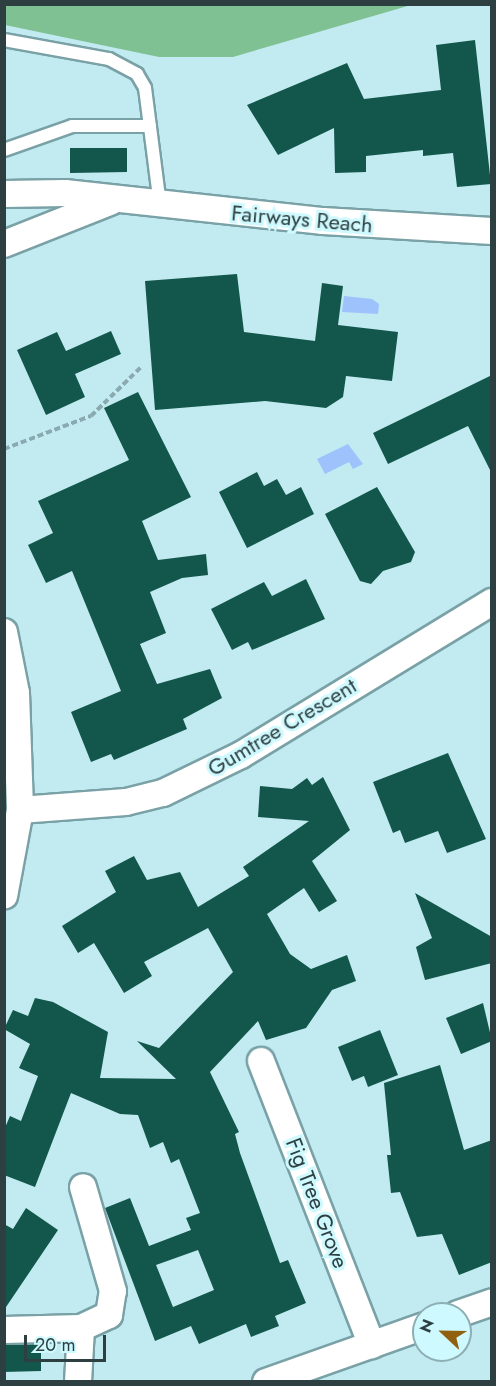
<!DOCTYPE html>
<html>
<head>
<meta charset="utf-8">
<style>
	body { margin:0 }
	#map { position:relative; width:496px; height:1386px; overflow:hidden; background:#c1ebf1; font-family:Jost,sans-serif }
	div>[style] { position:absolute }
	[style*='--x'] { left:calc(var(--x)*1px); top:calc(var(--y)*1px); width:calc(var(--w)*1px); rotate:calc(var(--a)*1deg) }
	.green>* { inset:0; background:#80c193 }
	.water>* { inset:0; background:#9ec2fc }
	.building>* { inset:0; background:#13574c }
	.path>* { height:4px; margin-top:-2px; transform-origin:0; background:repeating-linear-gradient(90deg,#8aaaaf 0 6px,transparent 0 9px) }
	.roads { filter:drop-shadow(2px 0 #79a1a6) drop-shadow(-2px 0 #79a1a6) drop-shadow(0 2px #79a1a6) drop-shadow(0 -2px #79a1a6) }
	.lane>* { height:12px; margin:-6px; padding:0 6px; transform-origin:6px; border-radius:6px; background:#fff }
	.street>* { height:26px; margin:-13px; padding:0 13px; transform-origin:13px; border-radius:13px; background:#fff }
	span { translate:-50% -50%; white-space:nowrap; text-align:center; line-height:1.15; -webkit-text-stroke:6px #cef9fe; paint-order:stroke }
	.street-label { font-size:22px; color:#2e3f41 }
	.frame { position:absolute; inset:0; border:6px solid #2e3f41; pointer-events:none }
	.north { position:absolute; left:412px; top:1302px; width:60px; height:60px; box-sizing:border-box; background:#cef9fe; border:2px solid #8eafb2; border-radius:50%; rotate:292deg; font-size:16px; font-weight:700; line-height:24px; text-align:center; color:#2e3f41 }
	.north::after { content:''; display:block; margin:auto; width:21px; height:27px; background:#91610f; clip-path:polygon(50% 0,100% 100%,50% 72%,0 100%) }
	.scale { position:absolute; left:24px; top:1335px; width:82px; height:27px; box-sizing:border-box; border:3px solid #2e3f41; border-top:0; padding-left:8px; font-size:18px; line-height:21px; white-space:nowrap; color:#2e3f41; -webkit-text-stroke:4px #cef9fe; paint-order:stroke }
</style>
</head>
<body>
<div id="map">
	<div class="green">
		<i style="clip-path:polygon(4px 5px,5px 4px,411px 5px,233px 57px,159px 57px,5px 25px)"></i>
	</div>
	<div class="water">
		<i style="clip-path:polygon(344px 296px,372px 299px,379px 304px,378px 314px,342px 312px)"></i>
		<i style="clip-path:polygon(348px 444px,363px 464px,353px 469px,349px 462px,325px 474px,317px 459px)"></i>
	</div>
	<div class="building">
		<i style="clip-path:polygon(475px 40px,491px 184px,457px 187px,453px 153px,423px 156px,423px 150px,366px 156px,366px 172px,335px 173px,334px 128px,278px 155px,247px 105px,347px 63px,364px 99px,441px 90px,436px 45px)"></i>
		<i style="clip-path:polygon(70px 148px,127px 148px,127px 172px,70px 173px)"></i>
		<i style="clip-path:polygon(237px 274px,244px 332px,315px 341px,322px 283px,343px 286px,338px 325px,398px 332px,392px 381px,346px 376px,343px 397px,326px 408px,265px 401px,155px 410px,145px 281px)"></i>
		<i style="clip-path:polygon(111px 331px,121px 354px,75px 374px,85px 397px,46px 415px,17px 350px,57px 332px,66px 351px)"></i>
		<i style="clip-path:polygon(492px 375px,492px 474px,468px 426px,388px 464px,373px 433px)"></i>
		<i style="clip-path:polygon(138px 392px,191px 497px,142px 521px,158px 560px,206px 554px,208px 575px,182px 578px,150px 592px,166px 633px,140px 644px,157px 684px,210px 669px,222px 698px,183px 719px,187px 729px,114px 760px,111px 754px,91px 762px,71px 712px,121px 691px,72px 571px,46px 583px,28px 545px,53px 533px,38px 501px,129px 460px,104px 408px)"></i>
		<i style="clip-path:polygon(257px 472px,264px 486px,277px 479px,286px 495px,301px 487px,314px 514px,247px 548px,219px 492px)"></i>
		<i style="clip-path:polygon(377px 487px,415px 552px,411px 562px,383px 571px,371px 584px,360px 581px,325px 514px)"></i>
		<i style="clip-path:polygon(306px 579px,325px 619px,252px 650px,248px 642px,232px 650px,211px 609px,264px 582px,272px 596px)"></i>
		<i style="clip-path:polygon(448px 753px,486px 839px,447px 853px,438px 831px,405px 843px,400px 830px,393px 833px,373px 782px)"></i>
		<i style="clip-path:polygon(evenodd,323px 777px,350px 830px,312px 861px,337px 901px,319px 912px,304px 888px,267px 914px,290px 954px,311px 969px,347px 955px,356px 981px,332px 990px,306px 1028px,266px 1040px,258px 1021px,210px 1072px,239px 1132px,235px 1134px,240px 1153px,280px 1263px,288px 1260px,306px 1303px,275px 1316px,279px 1326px,251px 1337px,246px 1324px,199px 1344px,191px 1326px,155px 1341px,105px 1208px,130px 1198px,149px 1246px,191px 1230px,186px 1218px,200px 1213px,179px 1159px,171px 1163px,163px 1142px,150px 1148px,138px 1115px,120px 1114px,71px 1093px,35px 1187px,4px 1175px,4px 1130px,10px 1116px,21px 1121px,38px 1076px,19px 1068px,30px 1044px,4px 1029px,13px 1010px,28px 1016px,35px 998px,53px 1002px,108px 1032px,100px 1078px,176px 1079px,137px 1041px,159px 1048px,233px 972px,208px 928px,144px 962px,152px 976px,124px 993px,94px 943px,78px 953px,62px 926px,116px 892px,105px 871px,134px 856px,147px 880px,180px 872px,198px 907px,249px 876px,243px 867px,309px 821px,258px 817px,260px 786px,292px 789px,307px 778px,312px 785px,323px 777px,198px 1250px,214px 1290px,173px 1307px,156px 1265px,198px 1250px)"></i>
		<i style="clip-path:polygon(415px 893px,492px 937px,492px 963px,425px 980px,416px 947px,432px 938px)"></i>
		<i style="clip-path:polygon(483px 1003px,492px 1041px,461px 1054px,446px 1018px)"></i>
		<i style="clip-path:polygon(380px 1030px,398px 1075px,368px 1087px,364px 1076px,352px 1081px,338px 1047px)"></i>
		<i style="clip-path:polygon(440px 1065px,464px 1150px,492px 1140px,492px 1262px,459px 1275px,442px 1234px,417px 1237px,400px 1192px,391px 1193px,387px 1155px,391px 1155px,384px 1083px)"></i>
		<i style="clip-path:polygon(26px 1208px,58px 1230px,4px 1310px,4px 1224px,13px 1229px)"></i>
		<i style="clip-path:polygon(41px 1344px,41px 1371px,4px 1372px,4px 1345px)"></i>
	</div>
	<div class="path">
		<i style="--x:4;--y:449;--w:93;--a:-20.8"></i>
		<i style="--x:91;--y:416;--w:71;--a:-44.4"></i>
	</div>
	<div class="roads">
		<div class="lane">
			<i style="--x:4;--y:40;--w:107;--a:10.3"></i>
			<i style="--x:109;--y:59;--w:32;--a:28"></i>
			<i style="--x:137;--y:74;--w:16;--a:60"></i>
			<i style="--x:145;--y:88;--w:118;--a:82.7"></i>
			<i style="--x:4;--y:150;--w:72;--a:-19.4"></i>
			<i style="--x:72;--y:126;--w:78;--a:0"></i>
		</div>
		<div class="street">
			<i style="--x:4;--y:194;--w:61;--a:-0.9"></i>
			<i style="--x:65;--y:193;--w:260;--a:6.2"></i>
			<i style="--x:323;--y:221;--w:169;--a:3.4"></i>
			<i style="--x:4;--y:244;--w:114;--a:-21.6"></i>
			<i style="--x:4;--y:632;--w:62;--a:78.9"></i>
			<i style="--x:16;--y:693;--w:117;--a:88"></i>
			<i style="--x:20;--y:810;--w:87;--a:100.5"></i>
			<i style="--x:20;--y:810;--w:106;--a:-4.3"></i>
			<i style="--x:126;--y:802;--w:38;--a:-14"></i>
			<i style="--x:163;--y:793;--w:87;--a:-26"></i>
			<i style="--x:241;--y:755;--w:294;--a:-31.4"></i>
			<i style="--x:261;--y:1061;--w:305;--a:68.7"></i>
			<i style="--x:458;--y:1314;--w:36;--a:-19"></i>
			<i style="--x:4;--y:1330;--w:77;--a:-1.5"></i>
			<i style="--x:81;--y:1328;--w:31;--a:-25"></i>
			<i style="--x:109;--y:1315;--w:24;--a:-81"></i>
			<i style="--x:113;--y:1291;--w:108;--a:-106.1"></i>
			<i style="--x:78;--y:1382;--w:54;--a:-86.8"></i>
			<i style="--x:266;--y:1382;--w:168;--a:-19.5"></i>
		</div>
	</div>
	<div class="street-label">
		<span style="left:302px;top:219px;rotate:5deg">Fairways Reach</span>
		<span style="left:282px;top:727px;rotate:-31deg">Gumtree Crescent</span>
		<span style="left:317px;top:1203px;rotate:69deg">Fig Tree Grove</span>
	</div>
	<div class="frame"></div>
	<div class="north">N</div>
	<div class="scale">20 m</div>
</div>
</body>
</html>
